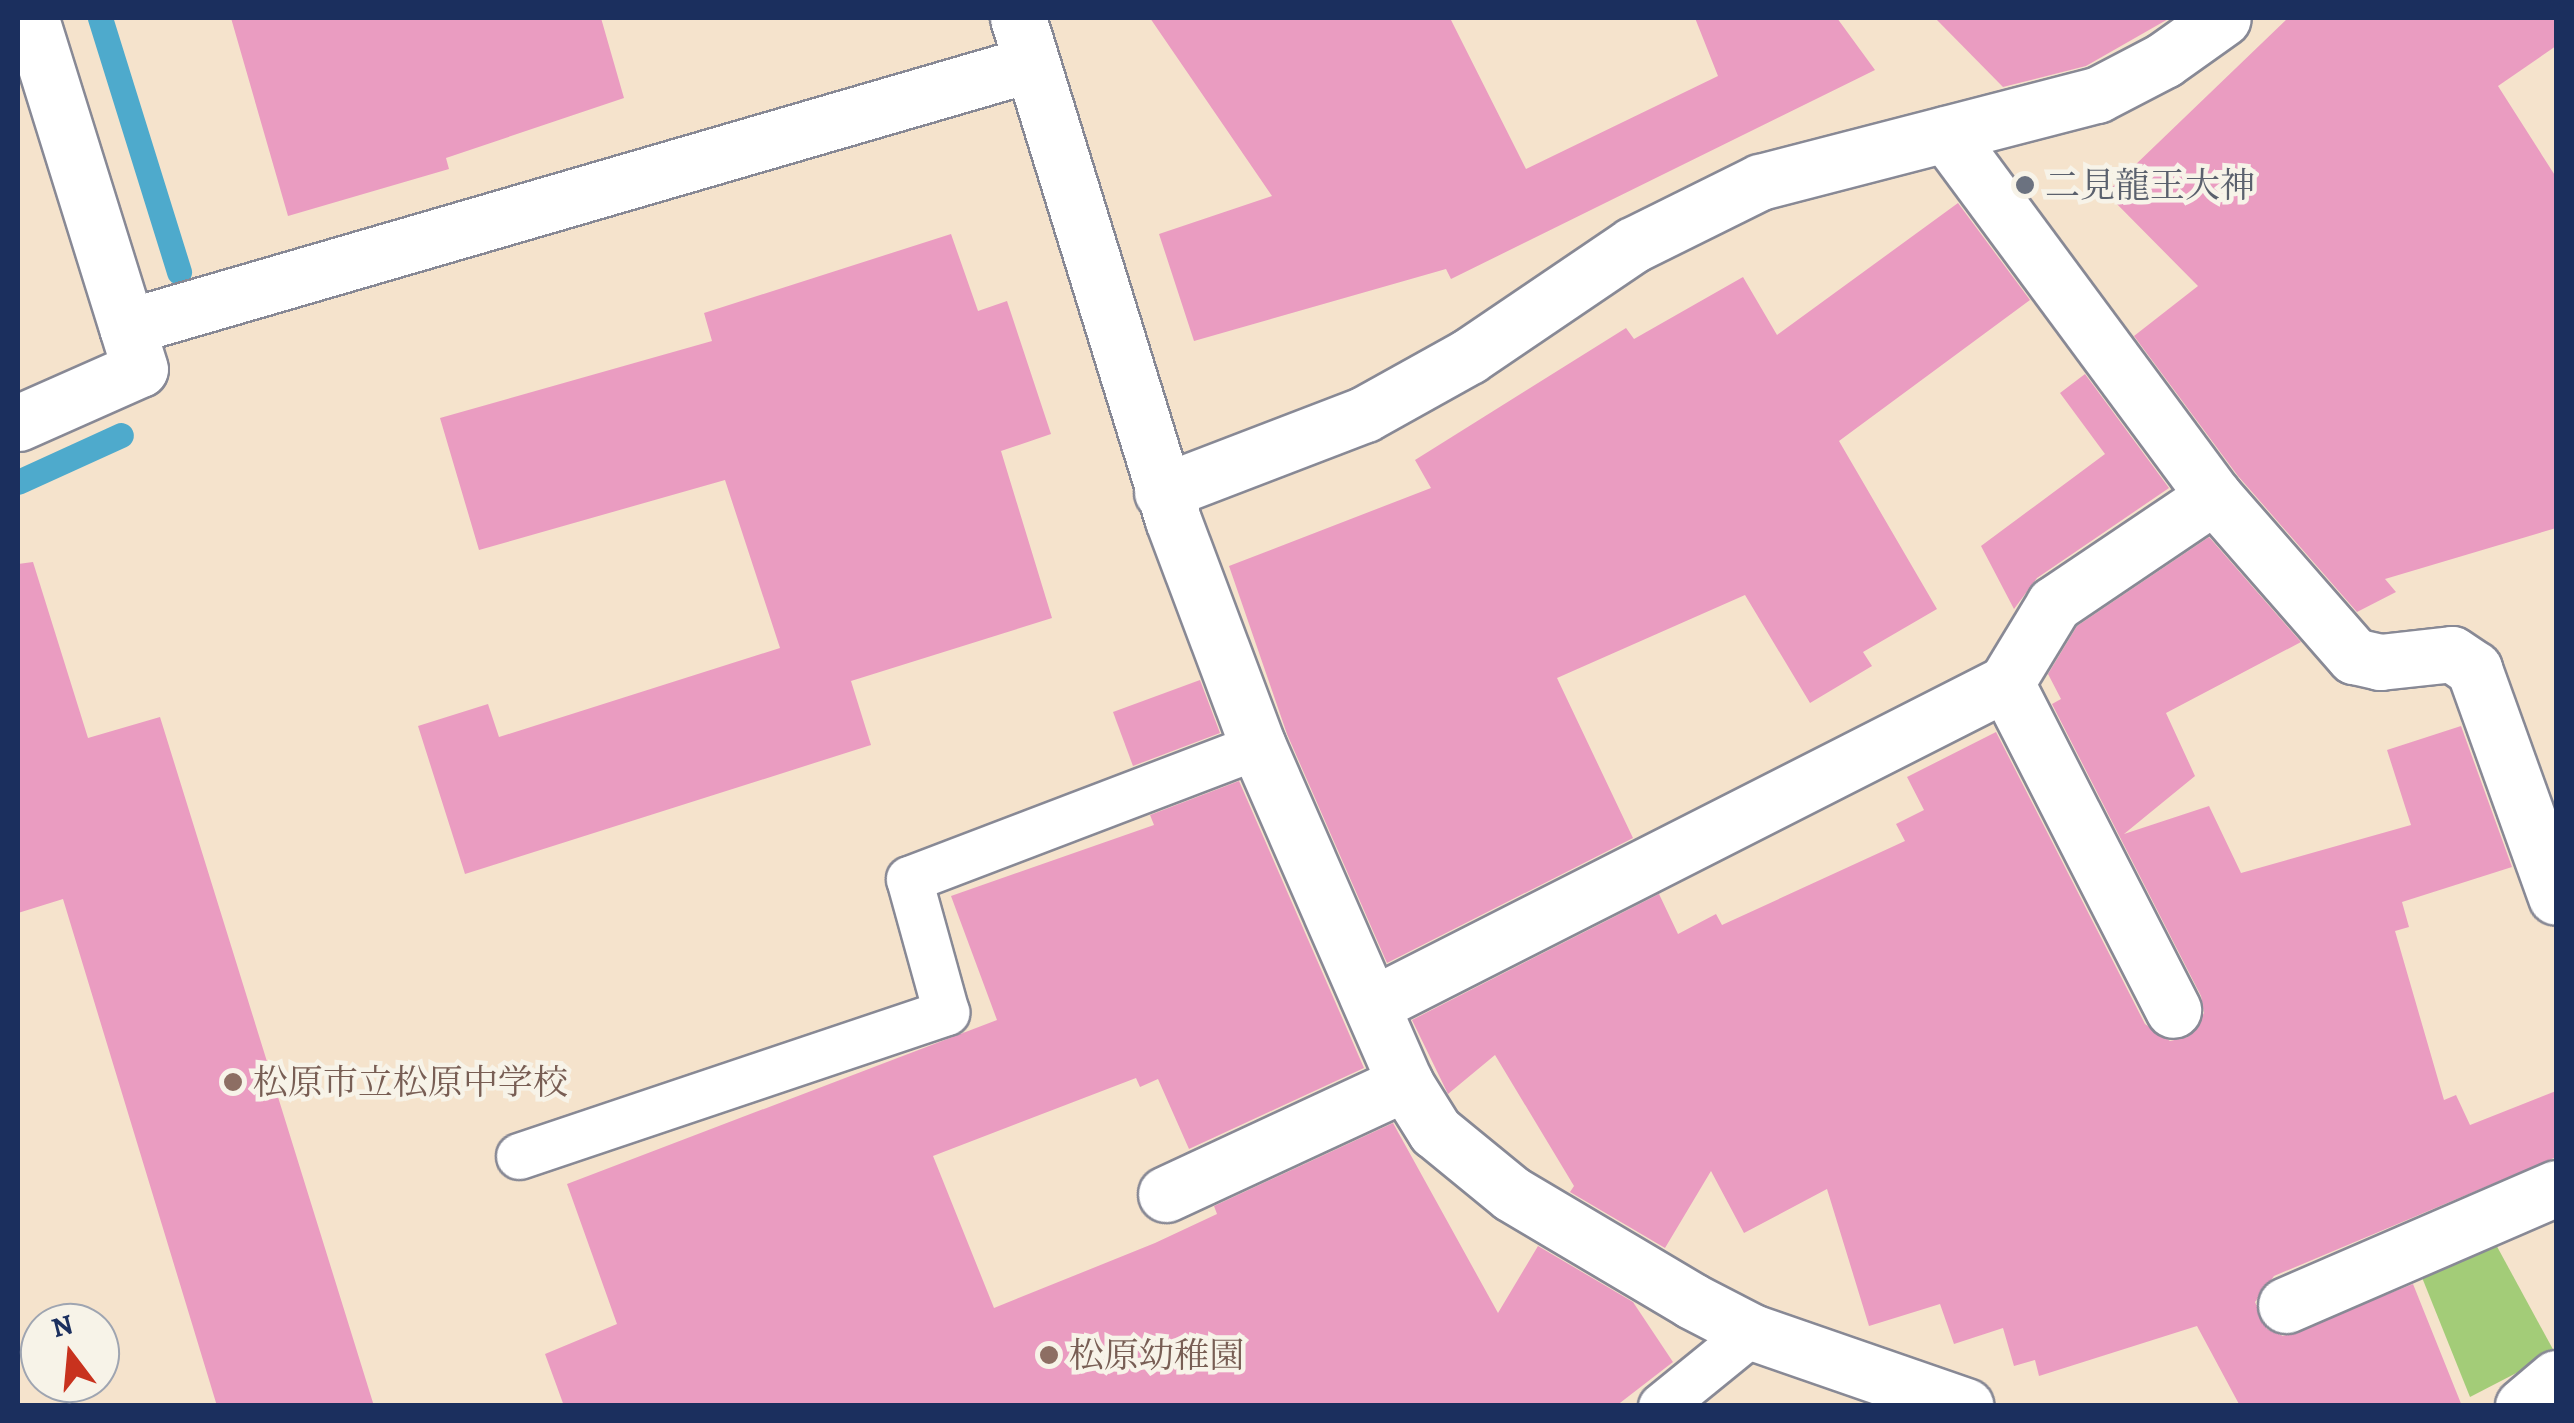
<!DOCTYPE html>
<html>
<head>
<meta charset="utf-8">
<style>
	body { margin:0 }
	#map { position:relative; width:2574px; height:1423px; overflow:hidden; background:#f5e3cc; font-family:Alegreya,"Noto Serif JP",serif }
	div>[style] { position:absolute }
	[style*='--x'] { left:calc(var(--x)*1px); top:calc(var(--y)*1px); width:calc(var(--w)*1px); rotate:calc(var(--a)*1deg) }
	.green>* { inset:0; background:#a3cc78 }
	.stream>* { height:25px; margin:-12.5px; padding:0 12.5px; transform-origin:12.5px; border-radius:12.5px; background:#4eaacc }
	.building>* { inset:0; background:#ea9cc1 }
	.roads { filter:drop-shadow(2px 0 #888995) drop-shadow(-2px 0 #888995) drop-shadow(0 2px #888995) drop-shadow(0 -2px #888995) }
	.service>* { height:45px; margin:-22.5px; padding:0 22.5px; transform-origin:22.5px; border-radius:22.5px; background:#fff }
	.minor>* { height:55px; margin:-27.5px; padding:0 27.5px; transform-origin:27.5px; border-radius:27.5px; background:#fff }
	.dots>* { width:28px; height:28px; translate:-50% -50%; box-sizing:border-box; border:5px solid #f7f3e8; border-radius:50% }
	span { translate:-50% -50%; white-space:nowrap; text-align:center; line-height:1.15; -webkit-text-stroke:9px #f7f3e8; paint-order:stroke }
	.worship-label { font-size:35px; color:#5b616d }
	.left { translate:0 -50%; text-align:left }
	.education-label { font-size:35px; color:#785e54 }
	.frame { position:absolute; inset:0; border:20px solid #1b2f5e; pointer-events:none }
	.north { position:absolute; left:20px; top:1303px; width:100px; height:100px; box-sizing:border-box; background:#f7f3e8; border:2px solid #9fa5b1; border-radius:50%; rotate:344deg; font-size:28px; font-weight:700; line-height:40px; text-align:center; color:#1b2f5e }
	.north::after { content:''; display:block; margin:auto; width:35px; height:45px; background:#c8321e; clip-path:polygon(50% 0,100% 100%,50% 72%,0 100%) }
</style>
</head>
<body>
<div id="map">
	<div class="green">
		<i style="clip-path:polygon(2494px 1241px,2555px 1353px,2470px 1397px,2419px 1270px)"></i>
	</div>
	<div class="stream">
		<i style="--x:100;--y:18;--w:266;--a:72.7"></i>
		<i style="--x:18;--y:482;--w:113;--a:-24.5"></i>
	</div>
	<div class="building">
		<i style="clip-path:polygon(231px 18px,601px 18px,624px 98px,446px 158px,449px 169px,288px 216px)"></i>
		<i style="clip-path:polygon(1150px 18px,1450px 18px,1526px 169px,1718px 76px,1695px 18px,1837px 18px,1875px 70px,1451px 279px,1446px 269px,1194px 341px,1159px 234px,1272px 196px)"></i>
		<i style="clip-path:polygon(1935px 18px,2170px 18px,2086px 66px,2003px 87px)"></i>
		<i style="clip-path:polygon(2288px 18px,2556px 18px,2556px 46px,2498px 86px,2556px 177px,2556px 528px,2385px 579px,2396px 592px,2357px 612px,2238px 476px,2134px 336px,2198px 286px,2106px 193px)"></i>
		<i style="clip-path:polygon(1958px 203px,2030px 300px,1839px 441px,1937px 609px,1863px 652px,1872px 666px,1810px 703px,1745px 595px,1557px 678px,1633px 838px,1387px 963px,1287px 734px,1229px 566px,1431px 488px,1415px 460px,1626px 328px,1634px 339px,1743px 277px,1777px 335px)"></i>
		<i style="clip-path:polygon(951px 234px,978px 311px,1007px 301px,1051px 434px,1001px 451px,1052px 618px,851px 681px,871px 745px,465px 874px,418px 726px,488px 704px,499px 737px,780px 648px,725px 480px,479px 550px,440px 418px,712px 341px,704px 313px)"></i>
		<i style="clip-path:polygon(2085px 374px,2169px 488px,2037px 578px,2014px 609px,1981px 546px,2105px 454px,2060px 393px)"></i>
		<i style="clip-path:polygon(2209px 537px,2301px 642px,2166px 713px,2195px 776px,2124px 834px,2209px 806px,2241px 873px,2411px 825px,2387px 750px,2461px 726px,2512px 867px,2402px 902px,2409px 927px,2395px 931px,2444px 1100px,2456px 1095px,2470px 1125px,2556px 1091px,2556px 1157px,2274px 1276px,2255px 1302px,2267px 1329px,2283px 1336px,2413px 1284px,2462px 1406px,2240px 1406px,2197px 1326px,2039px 1376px,2035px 1360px,2014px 1366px,2003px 1328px,1954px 1344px,1940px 1304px,1869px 1326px,1827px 1189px,1744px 1233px,1711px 1171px,1665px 1248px,1570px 1192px,1574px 1186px,1495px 1055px,1448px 1094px,1412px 1020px,1659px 894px,1678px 934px,1716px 914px,1722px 925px,1905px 841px,1896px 824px,1924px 810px,1907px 777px,1996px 732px,2145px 1024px,2170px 1041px,2188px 1037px,2204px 1013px,2201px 996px,2052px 704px,2061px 699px,2048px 674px,2077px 626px)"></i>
		<i style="clip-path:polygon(33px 562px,88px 738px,160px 717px,374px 1406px,217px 1406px,63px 899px,18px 913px,18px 564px)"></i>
		<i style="clip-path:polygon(1200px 680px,1220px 733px,1133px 766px,1113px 712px)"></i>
		<i style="clip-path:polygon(1239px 781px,1364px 1068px,1189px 1149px,1158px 1079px,1140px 1087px,1136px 1078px,933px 1156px,994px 1308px,1155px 1243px,1217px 1214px,1214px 1206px,1393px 1123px,1498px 1313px,1538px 1246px,1633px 1302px,1673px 1362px,1616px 1406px,564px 1406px,545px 1354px,617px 1324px,567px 1184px,997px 1020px,951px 896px,1154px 825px,1150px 815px)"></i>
	</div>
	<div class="roads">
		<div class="service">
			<i style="--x:519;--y:1156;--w:451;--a:-18.6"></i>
			<i style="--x:946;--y:1012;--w:138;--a:-105.5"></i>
			<i style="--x:909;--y:879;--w:373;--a:-20.9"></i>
			<i style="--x:1661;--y:1406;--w:117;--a:-39.1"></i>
		</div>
		<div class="minor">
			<i style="--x:1018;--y:18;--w:525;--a:72.84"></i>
			<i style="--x:1173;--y:520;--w:241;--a:69.4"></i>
			<i style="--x:1258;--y:746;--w:368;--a:66.4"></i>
			<i style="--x:1405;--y:1083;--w:57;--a:58"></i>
			<i style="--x:1435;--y:1131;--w:99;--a:39.3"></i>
			<i style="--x:1512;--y:1194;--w:209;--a:30.7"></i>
			<i style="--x:1692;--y:1301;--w:68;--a:27.3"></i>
			<i style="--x:1752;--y:1332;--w:226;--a:19.1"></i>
			<i style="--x:1946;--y:134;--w:450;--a:53.5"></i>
			<i style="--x:2214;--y:496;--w:213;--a:48.8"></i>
			<i style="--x:2354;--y:656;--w:27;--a:13"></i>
			<i style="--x:2380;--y:662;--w:72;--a:-6.3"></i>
			<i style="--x:2452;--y:654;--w:27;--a:34"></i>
			<i style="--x:2474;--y:669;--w:242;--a:70.2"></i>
			<i style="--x:127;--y:327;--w:937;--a:-16.23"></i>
			<i style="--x:18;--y:423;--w:133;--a:-23.9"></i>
			<i style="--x:140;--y:369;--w:368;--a:-107.3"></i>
			<i style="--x:1162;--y:492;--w:217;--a:-21"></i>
			<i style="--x:1365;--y:414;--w:119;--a:-29.1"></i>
			<i style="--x:1469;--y:356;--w:198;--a:-34.1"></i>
			<i style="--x:1633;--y:245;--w:142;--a:-26.4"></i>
			<i style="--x:1760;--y:182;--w:348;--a:-14.5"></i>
			<i style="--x:2097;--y:95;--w:76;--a:-27.6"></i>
			<i style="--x:2164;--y:60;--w:72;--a:-35.4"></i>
			<i style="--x:2006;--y:683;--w:367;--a:62.9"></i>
			<i style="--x:1372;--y:1005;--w:711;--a:-26.93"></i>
			<i style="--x:2006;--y:683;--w:92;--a:-58.7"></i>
			<i style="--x:2054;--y:604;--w:193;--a:-34"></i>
			<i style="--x:1166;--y:1194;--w:264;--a:-24.9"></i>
			<i style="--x:2286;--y:1305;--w:294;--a:-23.4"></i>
			<i style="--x:2523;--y:1406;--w:43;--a:-40.3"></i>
		</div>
	</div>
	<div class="dots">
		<i style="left:2025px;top:185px;background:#6b7280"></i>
		<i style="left:233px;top:1082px;background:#8d6e63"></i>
		<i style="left:1049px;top:1355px;background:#8d6e63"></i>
	</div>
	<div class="worship-label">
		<span class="left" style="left:2045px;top:185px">二見龍王大神</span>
	</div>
	<div class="education-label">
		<span class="left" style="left:253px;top:1082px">松原市立松原中学校</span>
		<span class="left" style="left:1069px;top:1355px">松原幼稚園</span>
	</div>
	<div class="frame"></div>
	<div class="north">N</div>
</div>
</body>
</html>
